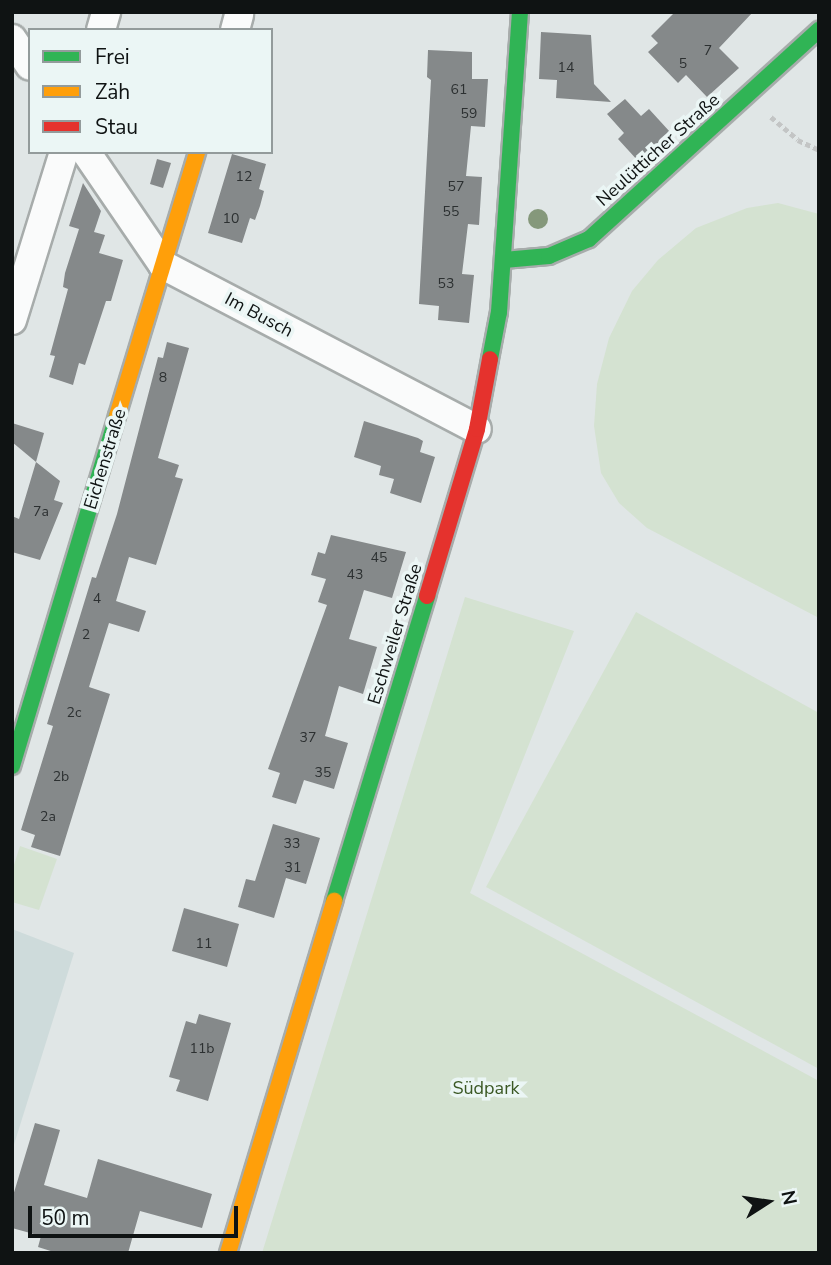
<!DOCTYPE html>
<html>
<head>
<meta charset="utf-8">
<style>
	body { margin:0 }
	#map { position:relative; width:831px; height:1265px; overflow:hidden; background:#e0e6e6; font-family:"Nunito Sans",sans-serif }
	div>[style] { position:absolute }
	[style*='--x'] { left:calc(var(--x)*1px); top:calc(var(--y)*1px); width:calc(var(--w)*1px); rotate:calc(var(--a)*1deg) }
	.built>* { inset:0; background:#cedbdb }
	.green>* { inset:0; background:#d4e2d1 }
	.building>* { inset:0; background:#85898a }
	.path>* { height:4.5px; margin-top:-2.25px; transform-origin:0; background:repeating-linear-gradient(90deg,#c3c5c5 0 5px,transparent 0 8.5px) }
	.roads { filter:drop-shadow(2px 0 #a7acab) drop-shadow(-2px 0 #a7acab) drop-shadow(0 2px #a7acab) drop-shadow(0 -2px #a7acab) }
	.street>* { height:28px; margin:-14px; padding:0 14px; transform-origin:14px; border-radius:14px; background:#fafbfb }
	.fast>* { height:16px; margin:-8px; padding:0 8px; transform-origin:8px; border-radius:8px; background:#30b455 }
	.slow>* { height:16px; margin:-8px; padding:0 8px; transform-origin:8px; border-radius:8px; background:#ff9f0a }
	.jam>* { height:16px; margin:-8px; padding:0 8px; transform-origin:8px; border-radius:8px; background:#e5322d }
	.trees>* { width:20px; height:20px; margin:-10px; border-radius:50%; background:#85987b }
	span { translate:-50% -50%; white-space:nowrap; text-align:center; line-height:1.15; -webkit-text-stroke:7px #ebf6f5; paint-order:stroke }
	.number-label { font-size:14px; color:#2c3031 }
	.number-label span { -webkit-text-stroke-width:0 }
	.street-label { font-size:18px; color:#0f1313 }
	.park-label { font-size:18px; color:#3a5824 }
	.frame { position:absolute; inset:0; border:14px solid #0f1313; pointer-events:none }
	.legend { position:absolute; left:28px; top:28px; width:245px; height:126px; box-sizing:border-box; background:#ebf6f5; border:2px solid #939b9b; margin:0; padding:9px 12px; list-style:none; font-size:21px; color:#0f1313 }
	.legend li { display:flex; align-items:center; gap:14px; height:35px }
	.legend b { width:35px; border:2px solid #939b9b }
	.north { position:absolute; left:733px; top:1167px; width:70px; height:70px; -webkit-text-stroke:5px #ebf6f5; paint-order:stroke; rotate:78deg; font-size:19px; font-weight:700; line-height:28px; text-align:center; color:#0f1313 }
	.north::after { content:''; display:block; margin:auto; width:24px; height:32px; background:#0f1313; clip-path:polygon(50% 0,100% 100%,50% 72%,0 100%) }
	.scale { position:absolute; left:28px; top:1206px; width:210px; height:32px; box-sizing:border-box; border:4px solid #0f1313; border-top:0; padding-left:9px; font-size:21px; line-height:24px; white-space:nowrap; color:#0f1313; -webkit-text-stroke:5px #ebf6f5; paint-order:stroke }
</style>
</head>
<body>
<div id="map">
	<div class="built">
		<i style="clip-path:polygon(12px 929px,74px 953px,12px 1151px)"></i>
	</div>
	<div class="green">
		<i style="clip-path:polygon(778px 203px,819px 214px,819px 618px,647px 528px,619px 503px,601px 473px,594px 426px,597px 384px,609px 338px,632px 291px,658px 260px,696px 228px,747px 208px)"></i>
		<i style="clip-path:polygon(465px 597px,574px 631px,470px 893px,819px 1081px,819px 1253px,262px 1253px)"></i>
		<i style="clip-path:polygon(636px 612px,819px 713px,819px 1069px,486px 887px)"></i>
		<i style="clip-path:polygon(20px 846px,57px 859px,39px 910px,12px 902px,12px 871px)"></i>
	</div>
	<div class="building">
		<i style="clip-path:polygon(675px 12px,753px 12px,719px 48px,739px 68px,707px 97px,686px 75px,678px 83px,648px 52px,658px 43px,651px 36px)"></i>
		<i style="clip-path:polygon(541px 32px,591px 35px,594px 84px,611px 102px,556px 98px,557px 80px,539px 79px)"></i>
		<i style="clip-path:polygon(428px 50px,472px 52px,472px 79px,488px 79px,485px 127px,471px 126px,466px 176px,482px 177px,479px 225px,468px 224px,462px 274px,474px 275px,469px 323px,438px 320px,439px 306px,419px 304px,431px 80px,427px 77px)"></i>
		<i style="clip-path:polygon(625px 99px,641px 116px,649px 109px,670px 132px,639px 162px,618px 139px,624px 133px,607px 114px)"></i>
		<i style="clip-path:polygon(232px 154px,266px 164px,259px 189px,264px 191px,260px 206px,255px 220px,250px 218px,242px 243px,208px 233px)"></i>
		<i style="clip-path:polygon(157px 159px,171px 163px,163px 188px,150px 184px)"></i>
		<i style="clip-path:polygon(83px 183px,101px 211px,94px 232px,105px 235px,99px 253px,123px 260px,111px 301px,106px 301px,85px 365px,79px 363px,73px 385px,49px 377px,55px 356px,50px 355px,68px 289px,63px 287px,65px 273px,79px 229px,69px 226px)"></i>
		<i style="clip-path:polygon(167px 342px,189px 348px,158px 458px,179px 465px,175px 477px,183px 479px,156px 565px,129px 557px,116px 601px,146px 611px,139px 632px,109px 623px,89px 687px,110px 694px,60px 856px,31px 847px,35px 835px,21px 830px,53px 726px,47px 724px,92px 577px,96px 578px,117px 514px,158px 357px,163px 358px)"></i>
		<i style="clip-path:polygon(364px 421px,418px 438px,423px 441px,420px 452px,435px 457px,421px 503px,390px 493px,394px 479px,379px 475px,381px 466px,354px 457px)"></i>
		<i style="clip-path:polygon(12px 423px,44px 433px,36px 462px,12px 442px)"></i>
		<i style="clip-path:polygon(36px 462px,60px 481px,54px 500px,63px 503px,40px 560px,12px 552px,12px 516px,19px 519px)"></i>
		<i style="clip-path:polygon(331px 535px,406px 552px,392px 598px,364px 590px,349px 639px,377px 647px,363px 694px,339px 686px,325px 736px,348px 743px,334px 789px,304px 780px,296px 804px,272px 797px,280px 773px,268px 769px,327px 605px,318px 602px,326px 579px,311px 575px,318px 552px,325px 554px)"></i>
		<i style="clip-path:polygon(273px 824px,320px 838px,306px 884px,286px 878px,274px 918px,238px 907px,246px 879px,255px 881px)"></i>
		<i style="clip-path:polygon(184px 908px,239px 924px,227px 967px,172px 951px)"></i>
		<i style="clip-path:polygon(199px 1014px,231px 1023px,208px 1101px,176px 1091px,180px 1080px,169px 1077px,186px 1021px,196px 1024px)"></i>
		<i style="clip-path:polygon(35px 1123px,60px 1130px,44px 1185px,87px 1198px,98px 1159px,212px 1194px,202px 1228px,140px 1211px,128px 1253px,57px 1253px,38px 1247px,41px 1236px,12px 1228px,12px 1199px)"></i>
	</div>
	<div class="path">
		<i style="--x:771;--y:117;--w:35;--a:40"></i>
		<i style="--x:798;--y:140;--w:23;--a:25"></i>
	</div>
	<div class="roads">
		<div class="street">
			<i style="--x:101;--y:30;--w:19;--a:-74"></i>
			<i style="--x:235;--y:30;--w:16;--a:-75"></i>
			<i style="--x:12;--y:39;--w:32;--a:56"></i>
			<i style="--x:86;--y:152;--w:137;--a:55.7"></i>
			<i style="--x:163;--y:265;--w:354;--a:27.6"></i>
			<i style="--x:12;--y:320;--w:176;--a:-72.8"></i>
		</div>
		<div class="fast">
			<i style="--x:504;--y:260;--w:45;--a:-5.1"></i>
			<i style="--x:549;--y:256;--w:43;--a:-23"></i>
			<i style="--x:589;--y:239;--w:311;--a:-42.3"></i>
			<i style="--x:490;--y:359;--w:48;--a:-79.2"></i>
			<i style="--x:499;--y:312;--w:301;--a:-86"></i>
			<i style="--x:12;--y:766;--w:365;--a:-73.3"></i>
			<i style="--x:334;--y:901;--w:319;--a:-73"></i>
		</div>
		<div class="slow">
			<i style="--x:117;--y:416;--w:276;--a:-73.1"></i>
			<i style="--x:228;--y:1253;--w:368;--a:-73.2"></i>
		</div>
		<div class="jam">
			<i style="--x:427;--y:596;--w:174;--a:-73.3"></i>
			<i style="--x:477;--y:429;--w:71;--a:-79.5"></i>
		</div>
	</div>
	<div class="trees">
		<i style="left:538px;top:219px"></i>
	</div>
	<div class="number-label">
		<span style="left:708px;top:51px">7</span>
		<span style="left:683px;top:64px">5</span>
		<span style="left:566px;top:68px">14</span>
		<span style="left:459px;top:90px">61</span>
		<span style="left:469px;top:114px">59</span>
		<span style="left:244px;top:177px">12</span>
		<span style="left:456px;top:187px">57</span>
		<span style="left:451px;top:212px">55</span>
		<span style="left:231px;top:219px">10</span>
		<span style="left:446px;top:284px">53</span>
		<span style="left:163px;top:378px">8</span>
		<span style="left:41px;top:512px">7a</span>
		<span style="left:379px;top:558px">45</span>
		<span style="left:355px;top:575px">43</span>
		<span style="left:97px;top:599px">4</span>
		<span style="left:86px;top:635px">2</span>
		<span style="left:74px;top:713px">2c</span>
		<span style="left:308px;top:738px">37</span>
		<span style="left:323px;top:773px">35</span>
		<span style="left:61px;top:777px">2b</span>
		<span style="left:48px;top:817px">2a</span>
		<span style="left:292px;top:844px">33</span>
		<span style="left:293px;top:868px">31</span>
		<span style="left:204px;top:944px">11</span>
		<span style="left:202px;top:1049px">11b</span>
	</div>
	<div class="street-label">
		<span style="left:658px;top:150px;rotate:-42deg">Neulütticher Straße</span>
		<span style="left:259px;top:315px;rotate:28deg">Im Busch</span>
		<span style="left:105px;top:459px;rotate:-73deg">Eichenstraße</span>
		<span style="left:395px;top:634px;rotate:-73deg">Eschweiler Straße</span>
	</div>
	<div class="park-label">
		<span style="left:486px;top:1088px">Südpark</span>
	</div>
	<div class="frame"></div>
	<ul class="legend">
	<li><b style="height:9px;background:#30b455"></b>Frei</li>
	<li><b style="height:9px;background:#ff9f0a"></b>Zäh</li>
	<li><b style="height:9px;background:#e5322d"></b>Stau</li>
	</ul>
	<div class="north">N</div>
	<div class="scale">50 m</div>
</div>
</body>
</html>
